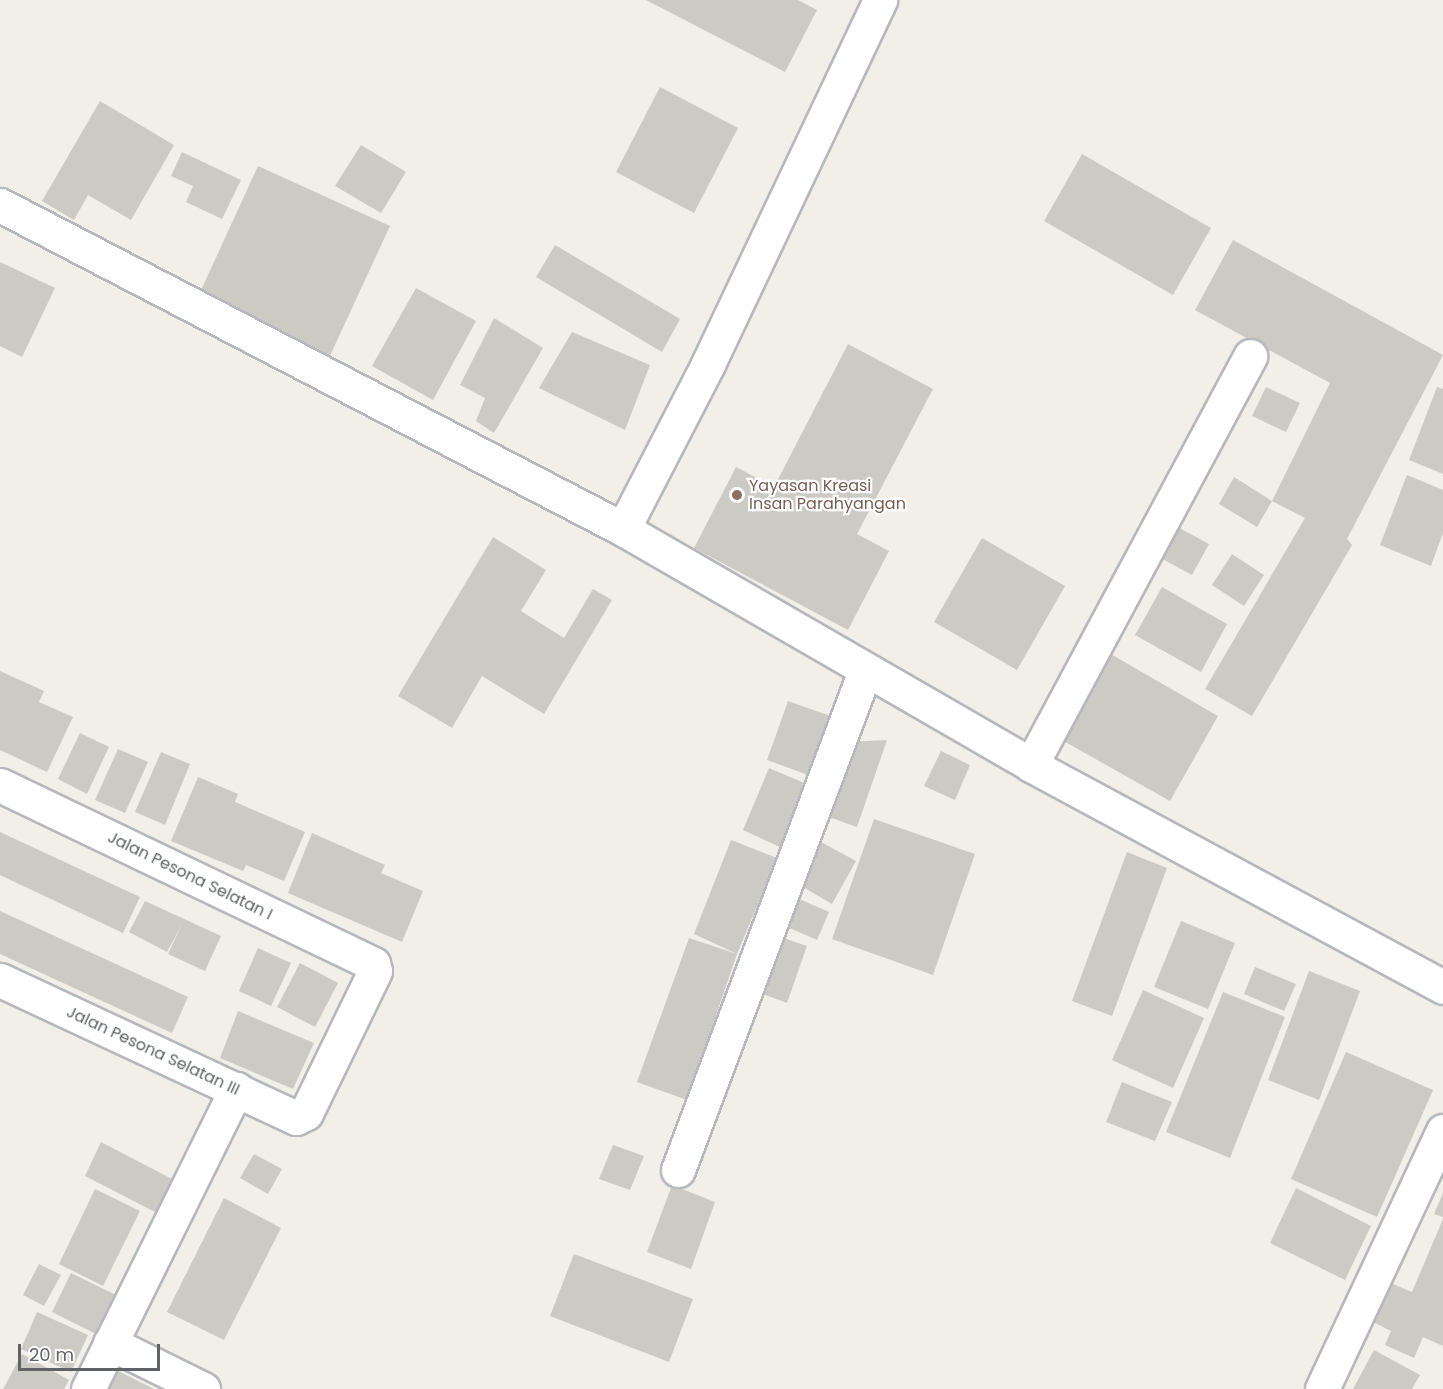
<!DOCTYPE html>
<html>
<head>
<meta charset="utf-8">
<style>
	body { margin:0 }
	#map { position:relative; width:1443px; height:1389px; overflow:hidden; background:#f1efe8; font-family:Poppins,sans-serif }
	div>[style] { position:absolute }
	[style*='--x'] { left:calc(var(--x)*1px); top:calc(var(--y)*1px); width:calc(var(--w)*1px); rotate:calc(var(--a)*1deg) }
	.building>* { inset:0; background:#cccac5 }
	.roads { filter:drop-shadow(2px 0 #b5b8bc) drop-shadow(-2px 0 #b5b8bc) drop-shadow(0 2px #b5b8bc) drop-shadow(0 -2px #b5b8bc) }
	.minor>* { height:33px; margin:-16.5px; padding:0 16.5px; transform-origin:16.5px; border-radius:16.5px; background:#fff }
	.tertiary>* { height:33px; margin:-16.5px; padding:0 16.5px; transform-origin:16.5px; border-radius:16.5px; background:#fff }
	.dots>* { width:16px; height:16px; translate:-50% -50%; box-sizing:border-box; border:3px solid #fff; border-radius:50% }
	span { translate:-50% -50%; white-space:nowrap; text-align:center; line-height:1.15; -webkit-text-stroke:4.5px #fff; paint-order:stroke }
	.education-label { font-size:16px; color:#785e54 }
	.left { translate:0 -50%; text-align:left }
	.street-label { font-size:16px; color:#5f6368 }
	.scale { position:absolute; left:18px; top:1344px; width:142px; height:27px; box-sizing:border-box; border:3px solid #5f6368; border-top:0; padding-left:8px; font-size:18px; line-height:21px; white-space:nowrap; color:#5f6368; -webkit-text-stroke:4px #fff; paint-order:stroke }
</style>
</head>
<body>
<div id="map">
	<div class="building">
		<i style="clip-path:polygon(646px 0,798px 0,817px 10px,785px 72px)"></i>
		<i style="clip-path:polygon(660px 87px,738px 128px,694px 213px,616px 172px)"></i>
		<i style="clip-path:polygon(100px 101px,174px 145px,131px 220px,88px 195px,74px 220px,42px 201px)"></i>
		<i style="clip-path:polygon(361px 145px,406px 172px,381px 213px,335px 186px)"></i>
		<i style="clip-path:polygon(182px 152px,241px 180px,222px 219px,186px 202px,193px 186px,171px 176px)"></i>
		<i style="clip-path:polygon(1082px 154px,1211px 228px,1173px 295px,1044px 221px)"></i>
		<i style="clip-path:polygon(258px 166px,390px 226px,328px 360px,197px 299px)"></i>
		<i style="clip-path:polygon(1233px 240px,1443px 355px,1347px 539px,1352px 545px,1252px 716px,1205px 689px,1305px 518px,1272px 501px,1330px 383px,1195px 310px)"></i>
		<i style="clip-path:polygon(555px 245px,680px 319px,662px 352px,536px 277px)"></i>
		<i style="clip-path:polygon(0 262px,55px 288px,22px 357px,0 346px)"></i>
		<i style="clip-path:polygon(416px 288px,476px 321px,433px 400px,372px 366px)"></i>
		<i style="clip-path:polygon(494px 318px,543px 348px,494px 433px,476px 421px,485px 398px,460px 385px)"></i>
		<i style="clip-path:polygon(572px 332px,650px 365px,625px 430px,539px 388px)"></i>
		<i style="clip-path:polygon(848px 344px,933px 389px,857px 534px,889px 551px,848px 630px,694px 548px,736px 467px,774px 487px)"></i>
		<i style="clip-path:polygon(1266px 387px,1300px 403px,1286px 432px,1252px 416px)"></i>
		<i style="clip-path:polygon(1437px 387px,1443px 389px,1443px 474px,1409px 460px)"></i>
		<i style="clip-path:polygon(1407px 475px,1443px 490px,1443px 533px,1431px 566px,1380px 545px)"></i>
		<i style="clip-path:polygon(1234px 477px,1272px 501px,1257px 527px,1219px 504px)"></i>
		<i style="clip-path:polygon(1174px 525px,1209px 544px,1192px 575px,1157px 556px)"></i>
		<i style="clip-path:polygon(493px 537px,546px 570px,521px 611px,564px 638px,593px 589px,612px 600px,544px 714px,482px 676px,452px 728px,398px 696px)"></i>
		<i style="clip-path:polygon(982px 538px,1065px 586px,1017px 670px,934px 622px)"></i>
		<i style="clip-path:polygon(1232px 554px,1264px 575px,1244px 606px,1212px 585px)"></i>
		<i style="clip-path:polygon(1162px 587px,1227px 624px,1201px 672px,1135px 635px)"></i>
		<i style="clip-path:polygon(1109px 653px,1218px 716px,1170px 801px,1060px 739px)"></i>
		<i style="clip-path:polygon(0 671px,44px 691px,39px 702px,73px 717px,47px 772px,0 750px)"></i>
		<i style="clip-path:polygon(788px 701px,833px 717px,811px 776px,767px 760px)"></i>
		<i style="clip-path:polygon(80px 733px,109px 747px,87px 794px,58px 779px)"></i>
		<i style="clip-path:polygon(887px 740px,857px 827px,823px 815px,847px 742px)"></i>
		<i style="clip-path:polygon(118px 749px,148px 762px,125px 813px,95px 800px)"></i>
		<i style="clip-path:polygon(941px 751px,970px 765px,955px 800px,924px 786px)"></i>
		<i style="clip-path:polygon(161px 752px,190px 764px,165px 825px,135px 812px)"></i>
		<i style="clip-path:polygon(769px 768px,811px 786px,784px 849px,743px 830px)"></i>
		<i style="clip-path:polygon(198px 777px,238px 794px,235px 802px,305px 832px,284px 881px,246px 865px,243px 871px,171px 841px)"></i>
		<i style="clip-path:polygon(874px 819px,975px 854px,933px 975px,832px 939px)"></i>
		<i style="clip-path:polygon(0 832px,140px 897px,123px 933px,0 875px)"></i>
		<i style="clip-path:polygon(312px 833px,385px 865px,381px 873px,423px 891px,402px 942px,288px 893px)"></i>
		<i style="clip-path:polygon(731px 840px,777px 858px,737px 954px,694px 934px)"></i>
		<i style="clip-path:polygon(821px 842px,856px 861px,832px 904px,798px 884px)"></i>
		<i style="clip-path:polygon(1127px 852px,1167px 868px,1112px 1016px,1072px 1001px)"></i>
		<i style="clip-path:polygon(788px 894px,829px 912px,817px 940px,776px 922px)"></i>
		<i style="clip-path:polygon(145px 901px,221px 936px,205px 971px,168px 954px,182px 924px,167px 952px,129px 932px)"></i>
		<i style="clip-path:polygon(0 911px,188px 997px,172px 1033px,0 954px)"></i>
		<i style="clip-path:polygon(1181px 921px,1235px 943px,1208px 1009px,1154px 987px)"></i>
		<i style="clip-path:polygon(769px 933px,807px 946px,787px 1003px,749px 989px)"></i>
		<i style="clip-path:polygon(689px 938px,737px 954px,687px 1100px,637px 1082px)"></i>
		<i style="clip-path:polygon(258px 948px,291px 963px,271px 1006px,239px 991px)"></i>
		<i style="clip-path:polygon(300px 963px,338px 983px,315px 1027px,277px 1007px)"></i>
		<i style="clip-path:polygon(1255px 967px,1296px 984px,1284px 1011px,1244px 994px)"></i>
		<i style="clip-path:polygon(1309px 971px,1360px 991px,1319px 1100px,1268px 1080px)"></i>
		<i style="clip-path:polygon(1143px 990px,1204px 1018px,1173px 1088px,1112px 1060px)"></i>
		<i style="clip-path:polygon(1223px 992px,1285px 1017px,1230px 1158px,1166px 1132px)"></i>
		<i style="clip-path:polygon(238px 1011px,314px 1043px,293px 1089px,220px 1058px)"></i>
		<i style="clip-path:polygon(1346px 1052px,1433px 1090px,1377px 1217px,1291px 1179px)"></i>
		<i style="clip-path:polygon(1122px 1082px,1172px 1102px,1155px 1141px,1106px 1122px)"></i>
		<i style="clip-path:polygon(101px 1142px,172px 1179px,155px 1212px,85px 1176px)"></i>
		<i style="clip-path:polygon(613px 1145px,644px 1156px,630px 1190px,599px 1179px)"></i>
		<i style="clip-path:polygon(254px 1154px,282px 1169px,268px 1194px,240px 1178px)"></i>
		<i style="clip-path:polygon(672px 1185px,715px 1202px,691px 1269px,647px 1252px)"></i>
		<i style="clip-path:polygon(1296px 1188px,1371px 1226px,1345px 1280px,1270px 1243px)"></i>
		<i style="clip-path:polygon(95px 1189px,140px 1211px,103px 1286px,59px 1264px)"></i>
		<i style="clip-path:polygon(1443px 1193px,1443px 1217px,1434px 1214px)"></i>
		<i style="clip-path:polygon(224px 1198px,281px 1228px,224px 1340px,167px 1312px)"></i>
		<i style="clip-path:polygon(1443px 1219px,1443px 1346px,1423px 1337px,1414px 1358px,1385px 1345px,1391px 1331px,1367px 1319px,1384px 1280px,1412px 1292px)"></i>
		<i style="clip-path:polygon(574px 1254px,693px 1299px,669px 1362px,550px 1316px)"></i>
		<i style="clip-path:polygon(39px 1264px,61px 1275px,44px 1306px,23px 1295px)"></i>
		<i style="clip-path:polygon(71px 1273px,118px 1296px,100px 1336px,52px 1312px)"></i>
		<i style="clip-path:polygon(37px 1312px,88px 1335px,71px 1372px,21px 1349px)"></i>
		<i style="clip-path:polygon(1374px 1350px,1420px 1375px,1412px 1389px,1353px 1389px)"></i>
		<i style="clip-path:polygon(22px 1354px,69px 1380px,64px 1389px,3px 1389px)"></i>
		<i style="clip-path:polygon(108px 1366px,154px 1389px,96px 1389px)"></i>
	</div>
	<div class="roads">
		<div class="minor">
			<i style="--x:1031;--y:765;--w:464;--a:-61.8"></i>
			<i style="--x:0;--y:785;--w:414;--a:25.6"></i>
			<i style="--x:373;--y:964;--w:7;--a:74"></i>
			<i style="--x:375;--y:971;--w:158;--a:115.9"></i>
			<i style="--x:306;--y:1113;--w:11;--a:153"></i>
			<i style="--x:296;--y:1118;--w:327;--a:-155"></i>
			<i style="--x:678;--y:1170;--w:533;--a:-69.46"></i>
			<i style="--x:110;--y:1343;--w:104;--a:26.3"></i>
			<i style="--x:88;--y:1389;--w:335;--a:-63.7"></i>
			<i style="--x:1322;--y:1389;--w:285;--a:-64.9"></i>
		</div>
		<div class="tertiary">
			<i style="--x:0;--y:205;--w:702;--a:27.48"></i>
			<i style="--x:623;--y:529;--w:471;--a:30"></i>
			<i style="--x:1031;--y:765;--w:468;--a:28.3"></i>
			<i style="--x:623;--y:529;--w:186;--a:-62.7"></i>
			<i style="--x:708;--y:364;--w:403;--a:-64.7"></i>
		</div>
	</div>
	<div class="dots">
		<i style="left:737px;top:495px;background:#8d6e63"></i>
	</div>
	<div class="education-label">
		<span class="left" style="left:749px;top:495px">Yayasan Kreasi<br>Insan Parahyangan</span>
	</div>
	<div class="street-label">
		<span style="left:190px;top:876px;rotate:26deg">Jalan Pesona Selatan I</span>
		<span style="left:153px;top:1051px;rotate:25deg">Jalan Pesona Selatan III</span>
	</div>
	<div class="scale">20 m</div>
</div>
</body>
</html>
